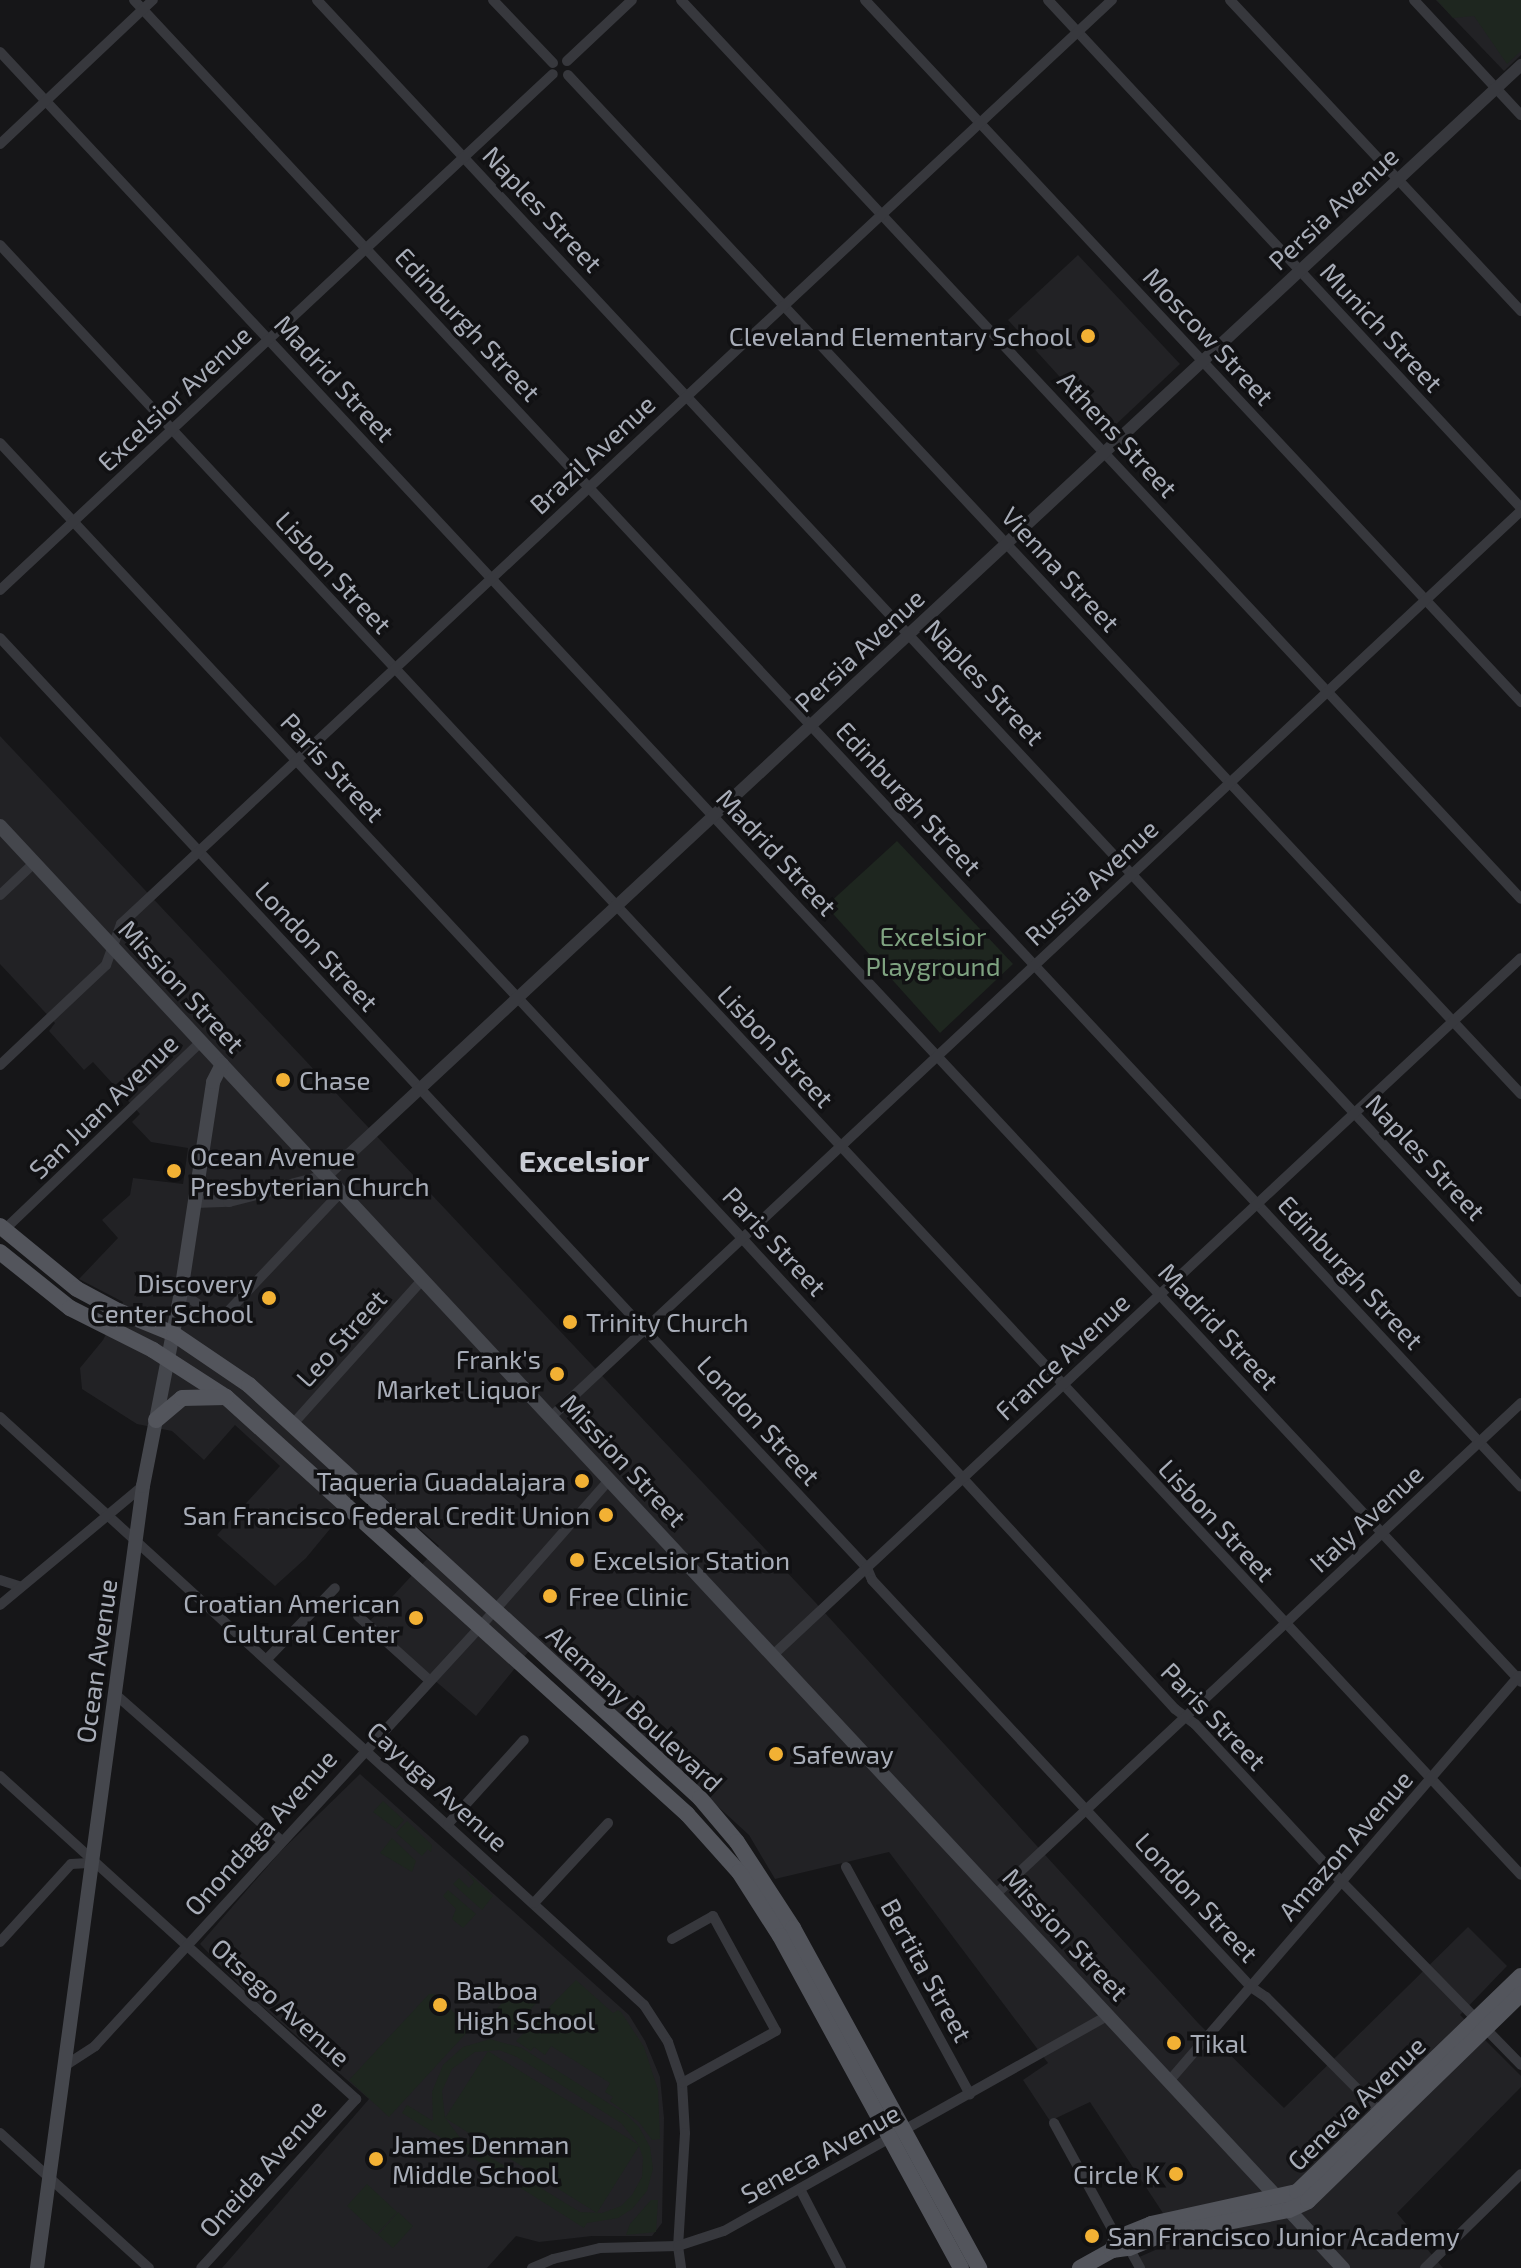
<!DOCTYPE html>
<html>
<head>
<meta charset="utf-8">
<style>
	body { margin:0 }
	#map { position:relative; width:1521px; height:2268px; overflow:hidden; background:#161618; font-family:"Exo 2",sans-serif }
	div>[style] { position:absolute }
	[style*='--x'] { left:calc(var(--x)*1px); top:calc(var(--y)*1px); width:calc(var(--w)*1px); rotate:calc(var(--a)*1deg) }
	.built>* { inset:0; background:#222225 }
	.green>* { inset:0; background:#1e261f }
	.minor>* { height:10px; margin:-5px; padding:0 5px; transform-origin:5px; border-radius:5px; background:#37383d }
	.tertiary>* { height:12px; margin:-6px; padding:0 6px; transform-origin:6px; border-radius:6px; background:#37383d }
	.secondary>* { height:14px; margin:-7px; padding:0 7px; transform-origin:7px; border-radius:7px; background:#45474d }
	.primary>* { height:16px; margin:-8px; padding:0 8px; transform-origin:8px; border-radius:8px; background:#53555c }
	.dots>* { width:22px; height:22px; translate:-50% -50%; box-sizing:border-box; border:4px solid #111113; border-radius:50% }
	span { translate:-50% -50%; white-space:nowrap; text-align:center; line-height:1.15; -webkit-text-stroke:7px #111113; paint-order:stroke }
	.street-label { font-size:26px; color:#a8adb8 }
	.poi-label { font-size:26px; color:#a8adb8 }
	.right { translate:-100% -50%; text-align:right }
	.left { translate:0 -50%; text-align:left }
	.park-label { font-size:26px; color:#7fa381 }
	.quarter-label { font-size:30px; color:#c9ccd4; font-weight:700 }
</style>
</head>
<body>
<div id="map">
	<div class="built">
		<i style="clip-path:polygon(1436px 0,1521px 0,1521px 55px,1504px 71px)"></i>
		<i style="clip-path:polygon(1078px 255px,1180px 364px,1109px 431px,1008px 320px)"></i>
		<i style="clip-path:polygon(0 736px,815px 1602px,1199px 2024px,1284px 2108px,1468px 1927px,1507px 1966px,1460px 2015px,1521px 2076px,1521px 2087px,1397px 2213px,1443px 2268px,1144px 2268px,1137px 2258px,1180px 2239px,1090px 2102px,1050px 2121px,1023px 2080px,1048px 2063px,889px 1852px,775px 1879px,749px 1835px,537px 1641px,476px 1716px,368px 1623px,439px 1546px,368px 1483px,306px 1558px,275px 1586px,217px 1535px,280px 1466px,235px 1425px,204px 1460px,172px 1431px,137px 1424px,82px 1389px,80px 1368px,103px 1340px,123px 1302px,79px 1279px,118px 1238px,102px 1220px,130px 1195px,133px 1178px,183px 1184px,188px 1148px,151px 1142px,132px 1122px,140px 1114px,93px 1062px,84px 1070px,49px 1031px,55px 1023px,0 964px)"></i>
		<i style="clip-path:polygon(360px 1774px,629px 2015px,645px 2041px,660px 2077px,664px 2118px,662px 2223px,652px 2236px,592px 2236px,539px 2242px,516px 2236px,487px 2268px,222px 2268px,369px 2099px,249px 1995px,200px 1944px,280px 1852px)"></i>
	</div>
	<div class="green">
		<i style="clip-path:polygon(1437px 0,1521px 0,1521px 51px,1507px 64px,1474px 16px,1453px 18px)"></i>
		<i style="clip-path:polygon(897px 841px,1013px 964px,940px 1033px,826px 906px)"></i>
		<i style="clip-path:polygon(383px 1801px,404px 1820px,396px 1829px,373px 1812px)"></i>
		<i style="clip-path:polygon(407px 1821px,432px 1845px,431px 1852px,428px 1849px,422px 1856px,396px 1833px)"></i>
		<i style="clip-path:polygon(392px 1838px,416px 1861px,412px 1872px,380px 1853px)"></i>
		<i style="clip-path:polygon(466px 1871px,493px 1896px,482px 1910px,453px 1884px,459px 1878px,469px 1888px,474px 1882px)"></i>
		<i style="clip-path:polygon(448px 1890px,476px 1914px,463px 1928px,452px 1919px,456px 1909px,443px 1896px)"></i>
		<i style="clip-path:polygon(576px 1980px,613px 2013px,618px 2010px,621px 2012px,644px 2047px,658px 2090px,660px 2139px,652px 2140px,639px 2122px,610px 2101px,613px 2097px,605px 2092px,610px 2083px,551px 2046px,545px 2055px,534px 2047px,531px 2051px,516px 2041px)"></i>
		<i style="clip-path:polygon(518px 1985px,537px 2002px,513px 2030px,493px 2013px)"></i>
		<i style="clip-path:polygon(429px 1994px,434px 1994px,471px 2028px,389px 2117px,349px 2080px)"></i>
		<i style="clip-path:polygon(evenodd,490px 2039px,522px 2048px,627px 2115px,639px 2127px,650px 2147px,653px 2169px,647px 2191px,632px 2209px,618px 2218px,587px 2223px,584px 2228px,402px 2113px,407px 2105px,433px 2121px,432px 2092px,443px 2065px,463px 2047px,490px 2039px,499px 2050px,517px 2057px,621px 2123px,639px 2145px,488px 2051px,445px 2118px,442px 2091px,452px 2069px,475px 2052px,499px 2050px,490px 2039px,445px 2118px,597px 2213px,639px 2146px,643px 2158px,642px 2177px,632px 2195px,621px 2206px,602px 2213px,580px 2212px,462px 2140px,445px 2118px)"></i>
		<i style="clip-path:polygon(367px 2184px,397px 2212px,377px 2234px,362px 2220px,365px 2217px,362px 2220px,347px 2206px)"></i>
		<i style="clip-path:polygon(651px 2200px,658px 2200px,656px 2232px,626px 2235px,630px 2224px)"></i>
		<i style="clip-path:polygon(398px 2212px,413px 2226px,393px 2248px,378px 2235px)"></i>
	</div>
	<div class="minor">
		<i style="--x:134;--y:0;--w:2033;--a:46.99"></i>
		<i style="--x:317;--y:0;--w:1766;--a:47.02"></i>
		<i style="--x:493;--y:0;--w:87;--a:46.4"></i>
		<i style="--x:681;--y:0;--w:1230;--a:46.94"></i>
		<i style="--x:865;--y:0;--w:961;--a:46.94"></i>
		<i style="--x:1048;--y:0;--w:694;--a:47.04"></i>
		<i style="--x:1230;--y:0;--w:426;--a:46.9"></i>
		<i style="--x:1414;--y:0;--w:157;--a:47.1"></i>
		<i style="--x:0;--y:52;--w:2229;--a:46.98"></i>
		<i style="--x:567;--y:61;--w:89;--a:-43.2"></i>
		<i style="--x:568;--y:75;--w:1395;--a:46.92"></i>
		<i style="--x:0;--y:144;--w:210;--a:-43.3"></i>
		<i style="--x:0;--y:245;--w:2229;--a:46.98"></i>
		<i style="--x:0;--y:443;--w:1086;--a:46.98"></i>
		<i style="--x:741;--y:1237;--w:641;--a:47.4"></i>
		<i style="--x:1175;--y:1709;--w:25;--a:37"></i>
		<i style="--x:1195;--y:1724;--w:216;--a:47.1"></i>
		<i style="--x:1342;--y:1882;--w:256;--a:45.6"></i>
		<i style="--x:0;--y:590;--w:756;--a:-43.02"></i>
		<i style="--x:0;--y:638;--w:1271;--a:47.01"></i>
		<i style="--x:867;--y:1568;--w:13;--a:67"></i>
		<i style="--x:872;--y:1580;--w:556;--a:47.04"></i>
		<i style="--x:1251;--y:1987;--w:18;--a:34"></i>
		<i style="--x:1266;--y:1997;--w:168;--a:45.2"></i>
		<i style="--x:0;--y:895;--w:47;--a:-43.3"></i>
		<i style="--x:0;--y:1065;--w:146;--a:-43.3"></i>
		<i style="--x:106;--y:965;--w:44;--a:-69.9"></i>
		<i style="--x:121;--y:924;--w:1355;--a:-43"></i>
		<i style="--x:3;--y:1231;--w:274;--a:-43.7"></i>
		<i style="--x:181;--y:1292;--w:48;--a:35.7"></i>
		<i style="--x:220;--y:1320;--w:176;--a:-46.6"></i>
		<i style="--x:0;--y:1417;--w:872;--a:42.4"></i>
		<i style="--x:644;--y:2005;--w:44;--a:57"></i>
		<i style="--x:668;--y:2042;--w:43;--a:71.1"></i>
		<i style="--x:682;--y:2083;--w:50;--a:86.6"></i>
		<i style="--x:685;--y:2133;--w:113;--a:93.5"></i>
		<i style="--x:678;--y:2246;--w:22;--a:82"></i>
		<i style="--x:551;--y:1417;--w:1327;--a:-43.05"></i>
		<i style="--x:292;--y:1425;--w:196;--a:-48.1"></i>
		<i style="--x:0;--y:1580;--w:22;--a:18"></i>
		<i style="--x:0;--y:1605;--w:186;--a:-39.8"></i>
		<i style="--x:358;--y:1616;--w:96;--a:42"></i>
		<i style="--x:773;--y:1655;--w:1022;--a:-42.98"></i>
		<i style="--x:267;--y:1659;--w:98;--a:-46.2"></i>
		<i style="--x:115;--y:1694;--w:222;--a:41.4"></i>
		<i style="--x:0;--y:1776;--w:481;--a:42.2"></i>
		<i style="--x:356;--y:2099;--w:229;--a:132.5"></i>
		<i style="--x:448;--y:1824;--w:113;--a:-47.9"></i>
		<i style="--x:846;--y:1867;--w:259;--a:61.4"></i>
		<i style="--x:996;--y:1894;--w:719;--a:-43.08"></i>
		<i style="--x:534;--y:1903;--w:109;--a:-47.2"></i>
		<i style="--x:672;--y:1939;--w:47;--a:-29.3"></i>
		<i style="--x:713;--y:1916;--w:131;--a:61.3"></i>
		<i style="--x:776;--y:2031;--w:107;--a:151"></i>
		<i style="--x:0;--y:1942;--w:105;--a:-47.7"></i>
		<i style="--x:71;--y:1864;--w:22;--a:-3"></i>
		<i style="--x:66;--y:2065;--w:35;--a:-33"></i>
		<i style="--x:95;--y:2046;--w:569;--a:-47.42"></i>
		<i style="--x:480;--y:1627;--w:196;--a:-48.7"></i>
		<i style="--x:1170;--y:2080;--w:534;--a:-49.18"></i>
		<i style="--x:1054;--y:2123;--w:131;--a:61.3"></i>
		<i style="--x:1117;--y:2238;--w:16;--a:40"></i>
		<i style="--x:1129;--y:2248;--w:23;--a:61"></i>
		<i style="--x:0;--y:2133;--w:201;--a:42.2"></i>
		<i style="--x:800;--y:2189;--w:89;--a:62.6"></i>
		<i style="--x:532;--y:2268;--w:23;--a:-23"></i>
		<i style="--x:553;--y:2259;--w:48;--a:-13.2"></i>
		<i style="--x:600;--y:2248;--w:78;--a:-1.5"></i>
		<i style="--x:678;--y:2246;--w:48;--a:-18.1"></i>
		<i style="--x:724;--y:2231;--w:441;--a:-29.3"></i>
		<i style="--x:1425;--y:2268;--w:134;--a:-44.4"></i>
	</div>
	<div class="tertiary">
		<i style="--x:195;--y:1202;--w:34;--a:-2"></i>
		<i style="--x:229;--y:1201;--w:100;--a:-14.5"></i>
		<i style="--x:326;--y:1176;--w:1632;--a:-42.91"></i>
	</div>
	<div class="secondary">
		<i style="--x:0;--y:826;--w:1971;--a:47.04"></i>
		<i style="--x:37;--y:2268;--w:789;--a:-82.28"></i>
		<i style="--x:143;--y:1486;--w:198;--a:-78.9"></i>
		<i style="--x:181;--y:1292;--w:212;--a:-81.3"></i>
		<i style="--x:213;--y:1082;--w:20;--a:-63"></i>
	</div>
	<div class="primary">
		<i style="--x:0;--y:1226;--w:99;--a:39.3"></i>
		<i style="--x:77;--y:1289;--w:47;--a:28.2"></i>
		<i style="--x:118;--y:1311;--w:61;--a:22.3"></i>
		<i style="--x:174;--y:1334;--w:91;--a:34.2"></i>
		<i style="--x:249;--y:1385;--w:612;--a:42.48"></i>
		<i style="--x:700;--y:1798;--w:57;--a:49.9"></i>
		<i style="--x:737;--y:1842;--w:103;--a:56.9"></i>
		<i style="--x:793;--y:1928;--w:388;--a:61.3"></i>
		<i style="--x:0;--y:1252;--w:90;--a:38.7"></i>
		<i style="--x:70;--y:1308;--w:93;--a:26.8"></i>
		<i style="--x:153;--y:1350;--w:87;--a:32.8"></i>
		<i style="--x:226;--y:1397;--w:622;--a:42.13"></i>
		<i style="--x:687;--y:1814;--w:78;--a:48.1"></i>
		<i style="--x:739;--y:1872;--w:76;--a:57.4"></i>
		<i style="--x:780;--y:1936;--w:378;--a:61.4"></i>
		<i style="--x:156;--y:1420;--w:34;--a:-40"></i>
		<i style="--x:182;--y:1398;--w:44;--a:-1.3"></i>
		<i style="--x:1112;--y:2250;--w:13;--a:-67"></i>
		<i style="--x:1117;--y:2238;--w:37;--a:-22"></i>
		<i style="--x:1151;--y:2224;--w:149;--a:-12.4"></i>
		<i style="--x:1297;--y:2192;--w:311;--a:-44"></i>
		<i style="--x:1080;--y:2268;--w:37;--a:-29"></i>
		<i style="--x:1112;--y:2250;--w:17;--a:-7"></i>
		<i style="--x:1129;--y:2248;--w:35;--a:-22"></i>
		<i style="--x:1161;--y:2235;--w:130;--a:-11.1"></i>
		<i style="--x:1289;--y:2210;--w:21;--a:-25"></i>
		<i style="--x:1308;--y:2201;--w:297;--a:-44.2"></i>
	</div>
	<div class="dots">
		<i style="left:1088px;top:336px;background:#f2b134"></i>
		<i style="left:283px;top:1080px;background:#f2b134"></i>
		<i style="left:174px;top:1171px;background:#f2b134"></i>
		<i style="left:269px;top:1298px;background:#f2b134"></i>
		<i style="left:570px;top:1322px;background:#f2b134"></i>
		<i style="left:557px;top:1374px;background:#f2b134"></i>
		<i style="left:582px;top:1481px;background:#f2b134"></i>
		<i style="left:606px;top:1515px;background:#f2b134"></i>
		<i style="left:577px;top:1560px;background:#f2b134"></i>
		<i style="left:550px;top:1596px;background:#f2b134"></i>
		<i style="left:416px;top:1618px;background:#f2b134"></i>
		<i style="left:776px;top:1754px;background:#f2b134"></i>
		<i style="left:440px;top:2005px;background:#f2b134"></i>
		<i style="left:1174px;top:2043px;background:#f2b134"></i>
		<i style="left:376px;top:2159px;background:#f2b134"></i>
		<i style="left:1176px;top:2174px;background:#f2b134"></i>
		<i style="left:1092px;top:2236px;background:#f2b134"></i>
	</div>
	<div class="street-label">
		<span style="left:1333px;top:208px;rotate:-43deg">Persia Avenue</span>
		<span style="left:543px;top:209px;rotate:47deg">Naples Street</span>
		<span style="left:468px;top:324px;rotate:47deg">Edinburgh Street</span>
		<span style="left:1382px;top:327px;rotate:47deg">Munich Street</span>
		<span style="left:1209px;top:336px;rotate:47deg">Moscow Street</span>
		<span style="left:335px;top:378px;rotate:47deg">Madrid Street</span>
		<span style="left:174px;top:398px;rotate:-43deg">Excelsior Avenue</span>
		<span style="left:1118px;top:434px;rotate:47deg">Athens Street</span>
		<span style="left:592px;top:454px;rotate:-43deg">Brazil Avenue</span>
		<span style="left:1061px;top:569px;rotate:47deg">Vienna Street</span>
		<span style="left:334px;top:572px;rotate:47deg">Lisbon Street</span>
		<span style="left:859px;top:650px;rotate:-43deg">Persia Avenue</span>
		<span style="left:985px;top:682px;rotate:47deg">Naples Street</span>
		<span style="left:333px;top:767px;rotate:47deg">Paris Street</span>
		<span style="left:909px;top:798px;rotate:47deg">Edinburgh Street</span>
		<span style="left:777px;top:852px;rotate:47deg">Madrid Street</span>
		<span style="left:1091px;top:882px;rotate:-43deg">Russia Avenue</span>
		<span style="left:317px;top:946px;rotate:47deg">London Street</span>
		<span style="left:182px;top:986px;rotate:47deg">Mission Street</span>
		<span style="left:776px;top:1046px;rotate:47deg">Lisbon Street</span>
		<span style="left:103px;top:1106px;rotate:-44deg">San Juan Avenue</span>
		<span style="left:1426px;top:1157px;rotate:47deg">Naples Street</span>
		<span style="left:775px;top:1241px;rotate:47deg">Paris Street</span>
		<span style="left:1351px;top:1272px;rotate:47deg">Edinburgh Street</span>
		<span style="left:1219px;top:1326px;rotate:47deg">Madrid Street</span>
		<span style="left:341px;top:1338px;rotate:-48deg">Leo Street</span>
		<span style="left:1062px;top:1356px;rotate:-43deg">France Avenue</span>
		<span style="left:759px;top:1420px;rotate:47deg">London Street</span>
		<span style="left:624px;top:1460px;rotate:47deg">Mission Street</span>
		<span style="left:1366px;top:1518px;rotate:-43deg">Italy Avenue</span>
		<span style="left:1217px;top:1520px;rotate:47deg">Lisbon Street</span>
		<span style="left:96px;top:1661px;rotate:-82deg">Ocean Avenue</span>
		<span style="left:635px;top:1708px;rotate:43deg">Alemany Boulevard</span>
		<span style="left:1214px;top:1716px;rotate:46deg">Paris Street</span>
		<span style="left:438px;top:1786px;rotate:42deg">Cayuga Avenue</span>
		<span style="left:260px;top:1832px;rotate:-48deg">Onondaga Avenue</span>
		<span style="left:1345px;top:1845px;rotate:-49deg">Amazon Avenue</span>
		<span style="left:1197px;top:1897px;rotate:47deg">London Street</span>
		<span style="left:1066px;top:1934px;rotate:47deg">Mission Street</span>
		<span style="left:927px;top:1970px;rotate:61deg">Bertita Street</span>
		<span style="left:281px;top:2002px;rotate:42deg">Otsego Avenue</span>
		<span style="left:1356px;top:2103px;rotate:-44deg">Geneva Avenue</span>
		<span style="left:820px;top:2153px;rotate:-29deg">Seneca Avenue</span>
		<span style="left:262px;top:2168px;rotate:-48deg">Oneida Avenue</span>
	</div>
	<div class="poi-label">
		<span class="right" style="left:1072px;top:336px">Cleveland Elementary School</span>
		<span class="left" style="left:299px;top:1080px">Chase</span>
		<span class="left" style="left:190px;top:1171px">Ocean Avenue<br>Presbyterian Church</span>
		<span class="right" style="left:253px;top:1298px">Discovery<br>Center School</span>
		<span class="left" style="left:586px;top:1322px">Trinity Church</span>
		<span class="right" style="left:541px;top:1374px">Frank's<br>Market Liquor</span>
		<span class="right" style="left:566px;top:1481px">Taqueria Guadalajara</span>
		<span class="right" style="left:590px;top:1515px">San Francisco Federal Credit Union</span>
		<span class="left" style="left:593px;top:1560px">Excelsior Station</span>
		<span class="left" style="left:568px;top:1596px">Free Clinic</span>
		<span class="right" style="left:400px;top:1618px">Croatian American<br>Cultural Center</span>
		<span class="left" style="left:792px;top:1754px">Safeway</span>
		<span class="left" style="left:456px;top:2005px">Balboa<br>High School</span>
		<span class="left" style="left:1190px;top:2043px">Tikal</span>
		<span class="left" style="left:392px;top:2159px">James Denman<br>Middle School</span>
		<span class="right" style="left:1160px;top:2174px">Circle K</span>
		<span class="left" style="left:1108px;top:2236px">San Francisco Junior Academy</span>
	</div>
	<div class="park-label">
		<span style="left:933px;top:951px">Excelsior<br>Playground</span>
	</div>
	<div class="quarter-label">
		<span style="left:584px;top:1160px">Excelsior</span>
	</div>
</div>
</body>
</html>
